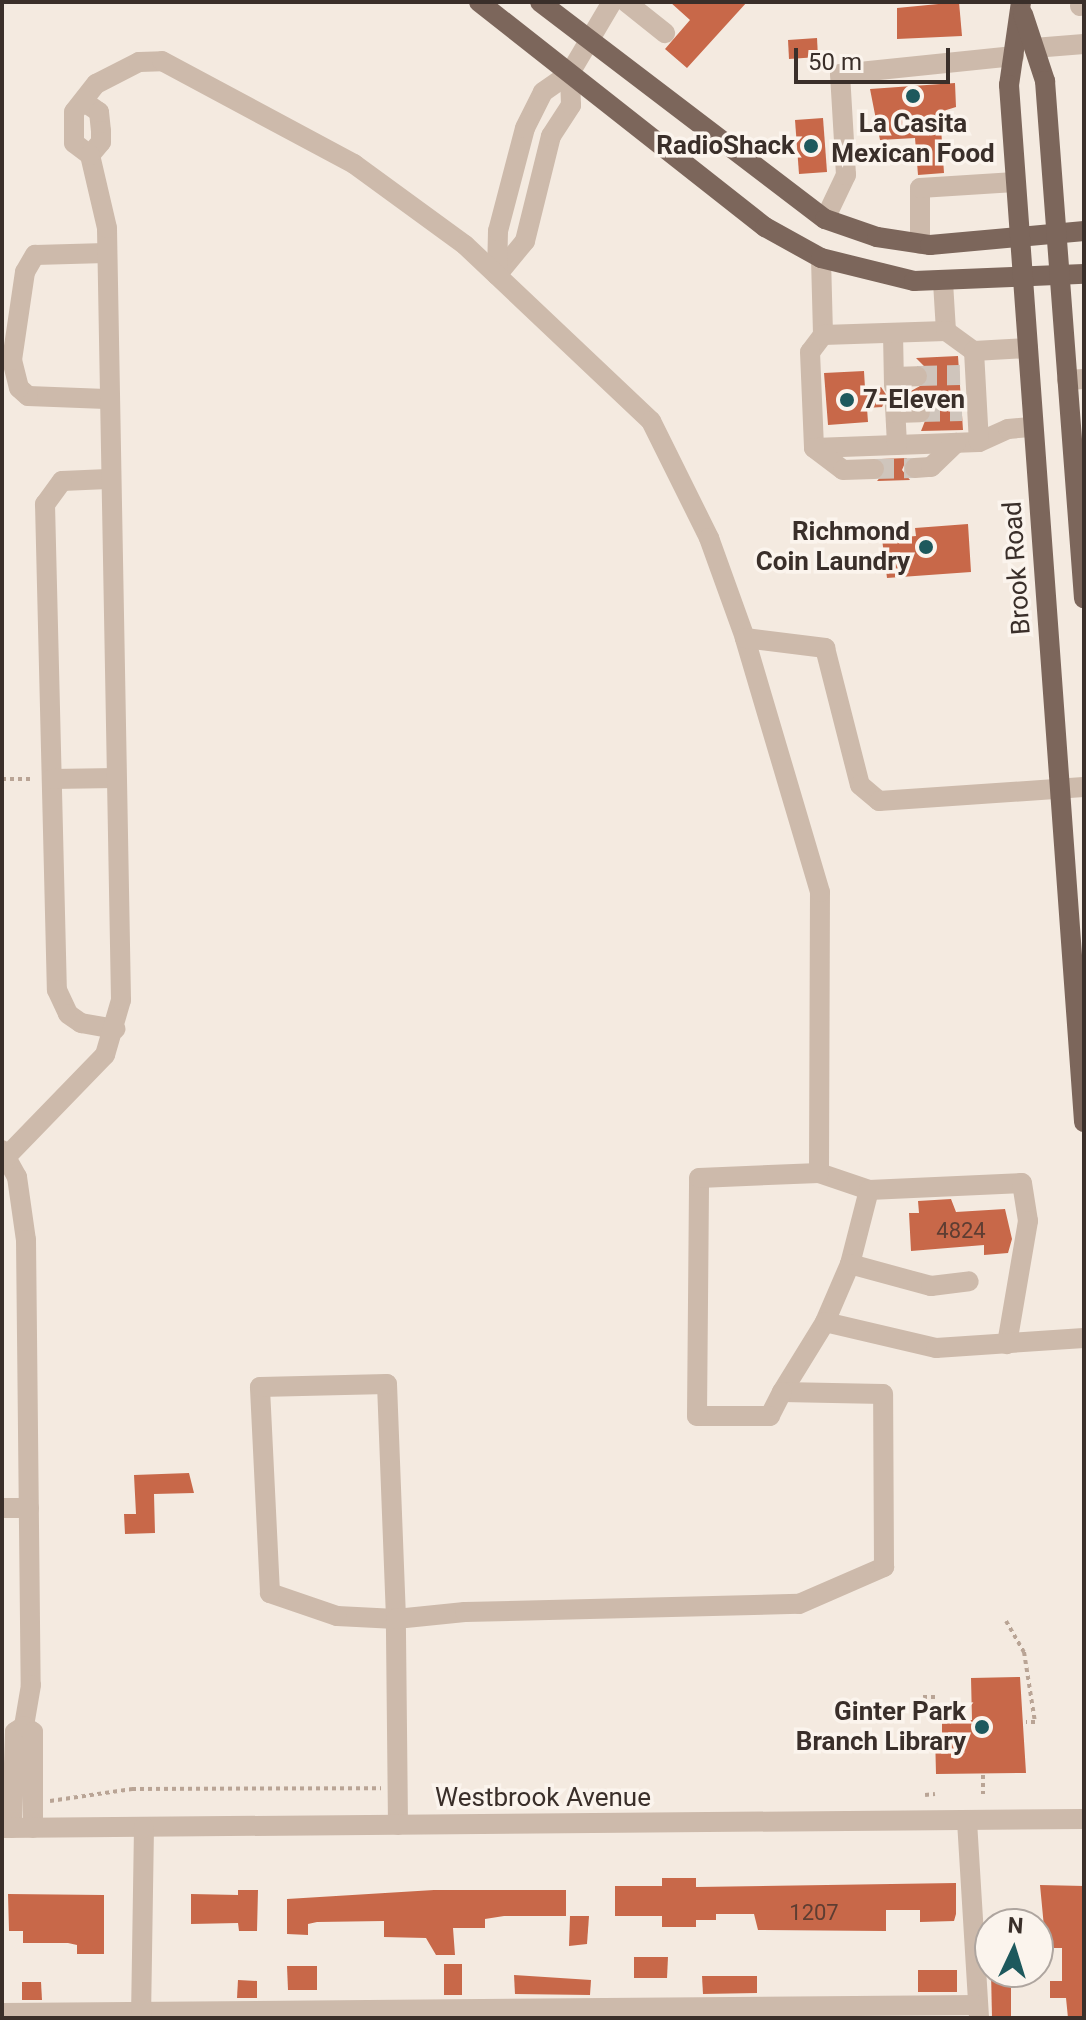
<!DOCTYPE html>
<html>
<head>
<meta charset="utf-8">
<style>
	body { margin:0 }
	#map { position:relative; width:1086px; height:2020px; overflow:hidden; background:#f4eae0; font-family:Roboto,sans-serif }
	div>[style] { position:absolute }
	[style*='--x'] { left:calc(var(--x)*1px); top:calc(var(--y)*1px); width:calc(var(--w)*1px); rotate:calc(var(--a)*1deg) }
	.building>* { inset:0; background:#c86849 }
	.minor-tunnel>* { height:20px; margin-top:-10px; transform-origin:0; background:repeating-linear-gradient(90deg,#cfc5bc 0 20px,transparent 0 30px) }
	.path>* { height:4px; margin-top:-2px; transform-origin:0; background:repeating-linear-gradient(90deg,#b9a495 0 4px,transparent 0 8px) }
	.minor>* { height:20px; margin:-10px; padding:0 10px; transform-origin:10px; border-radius:10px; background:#cdbaab }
	.major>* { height:20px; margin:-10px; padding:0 10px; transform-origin:10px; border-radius:10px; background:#7c665b }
	.dots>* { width:22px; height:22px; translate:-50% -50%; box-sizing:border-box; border:4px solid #fbf4ed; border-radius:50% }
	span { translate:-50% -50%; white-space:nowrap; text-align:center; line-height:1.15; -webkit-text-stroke:7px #fbf4ed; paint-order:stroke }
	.number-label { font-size:22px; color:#5e3d32 }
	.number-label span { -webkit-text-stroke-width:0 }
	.poi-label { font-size:26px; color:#3a2f2a; font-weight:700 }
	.right { translate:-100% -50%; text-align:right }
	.left { translate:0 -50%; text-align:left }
	.street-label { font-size:26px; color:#3a2f2a }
	.frame { position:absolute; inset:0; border:4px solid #3a2f2a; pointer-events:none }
	.north { position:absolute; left:974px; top:1908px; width:80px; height:80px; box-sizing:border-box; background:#fbf4ed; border:2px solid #aea59f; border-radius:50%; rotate:4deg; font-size:22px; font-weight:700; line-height:32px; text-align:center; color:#3a2f2a }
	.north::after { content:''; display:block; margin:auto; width:28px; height:36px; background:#1e595d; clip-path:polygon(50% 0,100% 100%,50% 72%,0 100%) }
	.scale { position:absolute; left:794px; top:48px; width:156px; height:36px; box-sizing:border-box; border:4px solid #3a2f2a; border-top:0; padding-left:10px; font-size:24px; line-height:28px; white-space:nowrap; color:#3a2f2a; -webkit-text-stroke:6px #fbf4ed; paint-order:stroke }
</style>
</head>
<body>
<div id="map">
	<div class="building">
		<i style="clip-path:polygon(670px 2px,747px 2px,687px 68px,665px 49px,690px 20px)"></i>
		<i style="clip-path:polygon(959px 2px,962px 36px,897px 39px,897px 8px)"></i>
		<i style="clip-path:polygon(817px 38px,818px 57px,789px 59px,788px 40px)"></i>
		<i style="clip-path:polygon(955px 83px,956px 107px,940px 112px,944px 173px,918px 175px,915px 138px,880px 140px,870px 89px)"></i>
		<i style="clip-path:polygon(823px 118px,827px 172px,799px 174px,795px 120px)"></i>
		<i style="clip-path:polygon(958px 356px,963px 430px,921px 431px,931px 406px,902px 396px,929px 381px,928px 370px,916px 358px)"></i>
		<i style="clip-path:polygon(864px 371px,865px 388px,881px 387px,887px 396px,882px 407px,867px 408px,868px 422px,828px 425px,824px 373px)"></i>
		<i style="clip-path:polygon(907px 458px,902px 470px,910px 480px,877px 481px,887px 469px,881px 459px)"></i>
		<i style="clip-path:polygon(968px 524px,971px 572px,887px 578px,882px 539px,916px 536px,915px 528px)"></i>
		<i style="clip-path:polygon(951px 1199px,956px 1212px,1005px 1209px,1012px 1239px,1008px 1253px,984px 1255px,984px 1245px,911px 1251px,909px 1213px,919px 1213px,918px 1201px)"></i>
		<i style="clip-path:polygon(189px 1473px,194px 1493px,154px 1494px,155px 1533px,125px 1534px,124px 1514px,136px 1514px,134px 1475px)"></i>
		<i style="clip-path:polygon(1020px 1677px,1026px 1773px,936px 1774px,935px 1734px,942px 1734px,942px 1720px,972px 1720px,971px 1678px)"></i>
		<i style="clip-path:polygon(662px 1878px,696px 1878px,696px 1887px,956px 1883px,956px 1914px,954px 1921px,920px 1922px,920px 1910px,886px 1910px,886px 1931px,758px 1930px,754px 1914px,716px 1914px,716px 1920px,696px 1920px,696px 1927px,662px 1927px,662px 1916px,615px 1916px,615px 1886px,662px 1886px)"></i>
		<i style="clip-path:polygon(1040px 1885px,1084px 1886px,1084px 2018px,1068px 2018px,1066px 1998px,1050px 1998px,1050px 1981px,1062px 1981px,1062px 1948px,1046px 1948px)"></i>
		<i style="clip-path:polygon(238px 1890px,258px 1890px,257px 1931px,239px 1931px,238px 1923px,191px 1924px,191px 1894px,238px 1895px)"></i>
		<i style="clip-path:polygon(434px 1890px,566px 1890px,566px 1916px,504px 1916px,485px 1919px,485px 1928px,453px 1928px,455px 1955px,436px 1955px,426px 1938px,384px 1937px,384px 1921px,317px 1922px,308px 1924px,308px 1935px,287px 1934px,287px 1899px)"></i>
		<i style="clip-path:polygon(8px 1894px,104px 1895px,104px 1954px,77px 1954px,77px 1945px,68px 1943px,23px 1943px,23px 1931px,9px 1931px)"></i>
		<i style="clip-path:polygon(570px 1916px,589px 1916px,587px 1944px,569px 1946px)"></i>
		<i style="clip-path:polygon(634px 1957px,668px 1957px,667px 1978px,634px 1978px)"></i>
		<i style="clip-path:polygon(444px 1964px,462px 1964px,462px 1995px,444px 1995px)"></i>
		<i style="clip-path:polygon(287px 1966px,317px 1966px,317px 1990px,288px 1990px)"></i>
		<i style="clip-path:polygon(918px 1970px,957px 1970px,957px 1992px,918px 1992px)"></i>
		<i style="clip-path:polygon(991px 1972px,1011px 1972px,1011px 2018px,992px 2018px)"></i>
		<i style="clip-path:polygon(514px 1975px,591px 1980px,590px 1995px,515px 1994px)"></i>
		<i style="clip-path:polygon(702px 1976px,757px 1976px,757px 1993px,703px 1994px)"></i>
		<i style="clip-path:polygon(238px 1980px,257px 1981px,257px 1998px,237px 1998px)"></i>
		<i style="clip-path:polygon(22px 1982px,41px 1982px,42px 2000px,22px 2000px)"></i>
	</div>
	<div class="minor-tunnel">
		<i style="--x:917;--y:376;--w:43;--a:-1.3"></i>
		<i style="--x:920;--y:412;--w:42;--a:-1.4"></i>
		<i style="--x:874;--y:469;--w:41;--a:-1.4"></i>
	</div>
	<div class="path">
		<i style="--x:2;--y:779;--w:32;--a:0"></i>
		<i style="--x:1006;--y:1621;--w:36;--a:60"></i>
		<i style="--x:1024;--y:1652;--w:71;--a:81.1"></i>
		<i style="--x:1035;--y:1722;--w:9;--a:180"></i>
		<i style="--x:923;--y:1697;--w:14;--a:0"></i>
		<i style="--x:983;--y:1775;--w:19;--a:90"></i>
		<i style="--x:925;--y:1795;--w:10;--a:-6"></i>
		<i style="--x:50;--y:1801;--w:83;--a:-8.3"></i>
		<i style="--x:132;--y:1789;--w:249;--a:-0.2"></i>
	</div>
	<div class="minor">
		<i style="--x:626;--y:2;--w:50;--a:38.5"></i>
		<i style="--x:1080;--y:6;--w:5;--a:-37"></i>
		<i style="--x:1034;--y:48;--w:50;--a:-4.6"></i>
		<i style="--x:86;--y:103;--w:16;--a:35"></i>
		<i style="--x:99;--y:112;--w:19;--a:84"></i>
		<i style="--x:101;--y:131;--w:11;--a:90"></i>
		<i style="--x:101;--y:142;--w:17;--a:130"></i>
		<i style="--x:825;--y:219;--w:49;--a:-64.5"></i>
		<i style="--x:846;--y:175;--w:101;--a:-93.4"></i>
		<i style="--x:840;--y:74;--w:175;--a:-5.9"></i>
		<i style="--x:920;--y:244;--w:56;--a:-90"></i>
		<i style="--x:920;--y:188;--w:95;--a:-3.6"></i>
		<i style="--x:821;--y:258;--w:77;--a:88.5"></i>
		<i style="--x:823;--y:335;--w:21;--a:127"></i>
		<i style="--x:810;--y:352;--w:96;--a:87.6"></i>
		<i style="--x:814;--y:448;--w:165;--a:-2.1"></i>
		<i style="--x:979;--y:442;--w:32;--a:-24"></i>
		<i style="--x:1008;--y:429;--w:25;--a:-5"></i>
		<i style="--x:497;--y:275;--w:44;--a:-50.5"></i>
		<i style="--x:525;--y:241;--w:108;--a:-76.1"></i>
		<i style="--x:551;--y:136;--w:37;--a:-57"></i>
		<i style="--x:571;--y:105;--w:32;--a:-92"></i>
		<i style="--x:570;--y:73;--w:82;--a:-59.4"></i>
		<i style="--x:497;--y:275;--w:44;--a:-88.7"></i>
		<i style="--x:498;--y:231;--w:106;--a:-75.3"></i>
		<i style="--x:525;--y:128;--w:40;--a:-63.4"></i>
		<i style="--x:543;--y:92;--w:33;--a:-35"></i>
		<i style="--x:943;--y:282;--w:49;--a:86.5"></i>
		<i style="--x:893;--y:333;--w:53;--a:88.9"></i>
		<i style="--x:823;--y:335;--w:123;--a:-1.9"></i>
		<i style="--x:946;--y:331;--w:34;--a:36"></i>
		<i style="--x:974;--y:351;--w:91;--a:86.9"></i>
		<i style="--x:974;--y:351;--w:54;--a:-3.2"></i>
		<i style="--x:894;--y:377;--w:23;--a:-2"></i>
		<i style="--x:1067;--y:380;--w:17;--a:-3"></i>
		<i style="--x:106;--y:399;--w:78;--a:-177.8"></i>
		<i style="--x:28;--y:396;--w:12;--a:-138"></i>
		<i style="--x:19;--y:388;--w:29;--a:-104"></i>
		<i style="--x:12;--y:360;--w:89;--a:-81.6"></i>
		<i style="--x:25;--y:272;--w:20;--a:-60"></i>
		<i style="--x:35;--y:255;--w:71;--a:-1.6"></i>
		<i style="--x:895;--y:406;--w:39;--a:87"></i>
		<i style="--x:896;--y:413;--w:24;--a:-2"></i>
		<i style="--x:814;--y:448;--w:36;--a:37"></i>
		<i style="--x:843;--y:470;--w:31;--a:-2"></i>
		<i style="--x:915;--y:468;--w:16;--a:-4"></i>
		<i style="--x:931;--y:467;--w:35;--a:-44"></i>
		<i style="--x:108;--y:479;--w:46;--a:177.5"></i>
		<i style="--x:62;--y:481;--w:29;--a:126"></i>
		<i style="--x:45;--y:504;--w:486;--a:88.6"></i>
		<i style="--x:57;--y:990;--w:26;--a:65"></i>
		<i style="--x:68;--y:1014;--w:16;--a:35"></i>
		<i style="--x:81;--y:1023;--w:35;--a:10"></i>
		<i style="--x:52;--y:779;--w:64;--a:-0.9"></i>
		<i style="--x:2;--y:1150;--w:31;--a:61"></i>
		<i style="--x:17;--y:1177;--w:64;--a:81.9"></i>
		<i style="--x:26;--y:1240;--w:445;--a:89.4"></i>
		<i style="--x:31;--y:1685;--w:42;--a:99.7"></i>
		<i style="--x:24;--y:1726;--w:11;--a:146"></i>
		<i style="--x:15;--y:1732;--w:96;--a:91.8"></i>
		<i style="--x:7;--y:1156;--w:141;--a:-45.9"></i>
		<i style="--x:105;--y:1055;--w:57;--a:-73.8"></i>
		<i style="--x:121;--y:1000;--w:772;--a:-91.04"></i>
		<i style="--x:107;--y:228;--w:75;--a:-103.1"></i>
		<i style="--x:90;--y:155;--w:20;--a:-143"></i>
		<i style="--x:74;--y:143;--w:31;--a:-90"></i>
		<i style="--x:74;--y:112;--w:36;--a:-52"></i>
		<i style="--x:96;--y:84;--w:48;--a:-27.1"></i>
		<i style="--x:139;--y:62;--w:23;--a:-2"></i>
		<i style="--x:162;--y:61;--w:218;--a:28.2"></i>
		<i style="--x:354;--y:164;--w:137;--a:36.1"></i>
		<i style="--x:465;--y:245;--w:256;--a:43.4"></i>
		<i style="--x:651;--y:421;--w:131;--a:63.6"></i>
		<i style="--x:709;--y:538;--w:106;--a:70.2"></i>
		<i style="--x:819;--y:1173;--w:53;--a:18.8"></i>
		<i style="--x:869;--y:1190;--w:153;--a:-2.6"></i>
		<i style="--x:1022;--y:1183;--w:38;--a:81"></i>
		<i style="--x:1028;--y:1221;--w:125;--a:99.7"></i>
		<i style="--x:850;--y:1264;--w:76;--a:-75.6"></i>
		<i style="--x:825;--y:1322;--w:63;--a:-66.7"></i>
		<i style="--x:850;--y:1264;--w:84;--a:15.2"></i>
		<i style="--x:931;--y:1286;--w:38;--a:-7"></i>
		<i style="--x:387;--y:1384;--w:235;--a:87.8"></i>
		<i style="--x:396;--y:1619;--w:59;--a:-177.1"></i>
		<i style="--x:337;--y:1616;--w:71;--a:-161.1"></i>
		<i style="--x:270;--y:1593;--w:206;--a:-92.8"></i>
		<i style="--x:260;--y:1387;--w:127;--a:-1.4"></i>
		<i style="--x:782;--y:1392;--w:82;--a:-58.4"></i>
		<i style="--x:825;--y:1322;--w:114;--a:13.2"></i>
		<i style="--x:936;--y:1348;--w:148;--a:-3.9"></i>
		<i style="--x:2;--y:1508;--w:27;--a:0"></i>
		<i style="--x:24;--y:1726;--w:11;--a:34"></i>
		<i style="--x:33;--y:1732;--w:96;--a:90"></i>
		<i style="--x:967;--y:1821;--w:197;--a:86.5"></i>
		<i style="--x:398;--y:1825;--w:206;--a:-90.6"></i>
		<i style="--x:396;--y:1619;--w:69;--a:-5.8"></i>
		<i style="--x:465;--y:1612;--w:334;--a:-1.4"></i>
		<i style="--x:799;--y:1604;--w:93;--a:-23.5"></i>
		<i style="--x:884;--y:1567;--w:173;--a:-90.3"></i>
		<i style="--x:883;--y:1394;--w:101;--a:-178.9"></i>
		<i style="--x:782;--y:1392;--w:27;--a:117"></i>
		<i style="--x:770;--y:1416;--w:73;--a:180"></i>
		<i style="--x:697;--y:1416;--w:238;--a:-89.5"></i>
		<i style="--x:699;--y:1178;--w:120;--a:-2.4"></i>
		<i style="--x:819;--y:1173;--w:281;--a:-89.8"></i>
		<i style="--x:820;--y:892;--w:265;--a:-106.5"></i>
		<i style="--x:745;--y:638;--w:81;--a:7.1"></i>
		<i style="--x:825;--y:648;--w:141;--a:75.7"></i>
		<i style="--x:860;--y:785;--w:25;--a:40"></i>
		<i style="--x:879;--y:801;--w:205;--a:-3.9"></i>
		<i style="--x:2;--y:1828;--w:1082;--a:-0.48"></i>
		<i style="--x:2;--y:2013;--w:976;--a:-0.47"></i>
		<i style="--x:141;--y:2018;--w:191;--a:-89.1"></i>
	</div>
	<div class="major">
		<i style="--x:479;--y:2;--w:364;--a:38.2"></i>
		<i style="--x:765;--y:227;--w:64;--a:29"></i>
		<i style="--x:821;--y:258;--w:96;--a:13.9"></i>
		<i style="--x:914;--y:281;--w:170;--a:-2.4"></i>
		<i style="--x:540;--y:2;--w:358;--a:37.3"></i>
		<i style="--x:825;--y:219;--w:55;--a:19.1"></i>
		<i style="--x:877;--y:237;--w:54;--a:8.6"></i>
		<i style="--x:930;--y:245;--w:155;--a:-5.2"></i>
		<i style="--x:1021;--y:2;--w:84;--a:98.2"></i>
		<i style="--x:1009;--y:85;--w:1040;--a:85.86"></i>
		<i style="--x:1023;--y:14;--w:71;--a:71.8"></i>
		<i style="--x:1045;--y:81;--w:519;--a:85.69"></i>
	</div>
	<div class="dots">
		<i style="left:913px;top:96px;background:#1e595d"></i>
		<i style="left:811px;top:146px;background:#1e595d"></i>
		<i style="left:847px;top:400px;background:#1e595d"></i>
		<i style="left:926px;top:547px;background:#1e595d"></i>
		<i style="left:982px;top:1727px;background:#1e595d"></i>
	</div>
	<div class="number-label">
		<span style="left:961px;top:1231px">4824</span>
		<span style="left:814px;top:1913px">1207</span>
	</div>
	<div class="poi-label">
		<span style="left:913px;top:139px">La Casita<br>Mexican Food</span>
		<span class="right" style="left:795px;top:146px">RadioShack</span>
		<span class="left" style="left:863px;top:400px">7-Eleven</span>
		<span class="right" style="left:910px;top:547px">Richmond<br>Coin Laundry</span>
		<span class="right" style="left:966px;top:1727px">Ginter Park<br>Branch Library</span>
	</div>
	<div class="street-label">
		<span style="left:1017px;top:568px;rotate:-94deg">Brook Road</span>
		<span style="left:543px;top:1798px">Westbrook Avenue</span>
	</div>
	<div class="frame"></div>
	<div class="north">N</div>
	<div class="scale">50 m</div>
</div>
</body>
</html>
